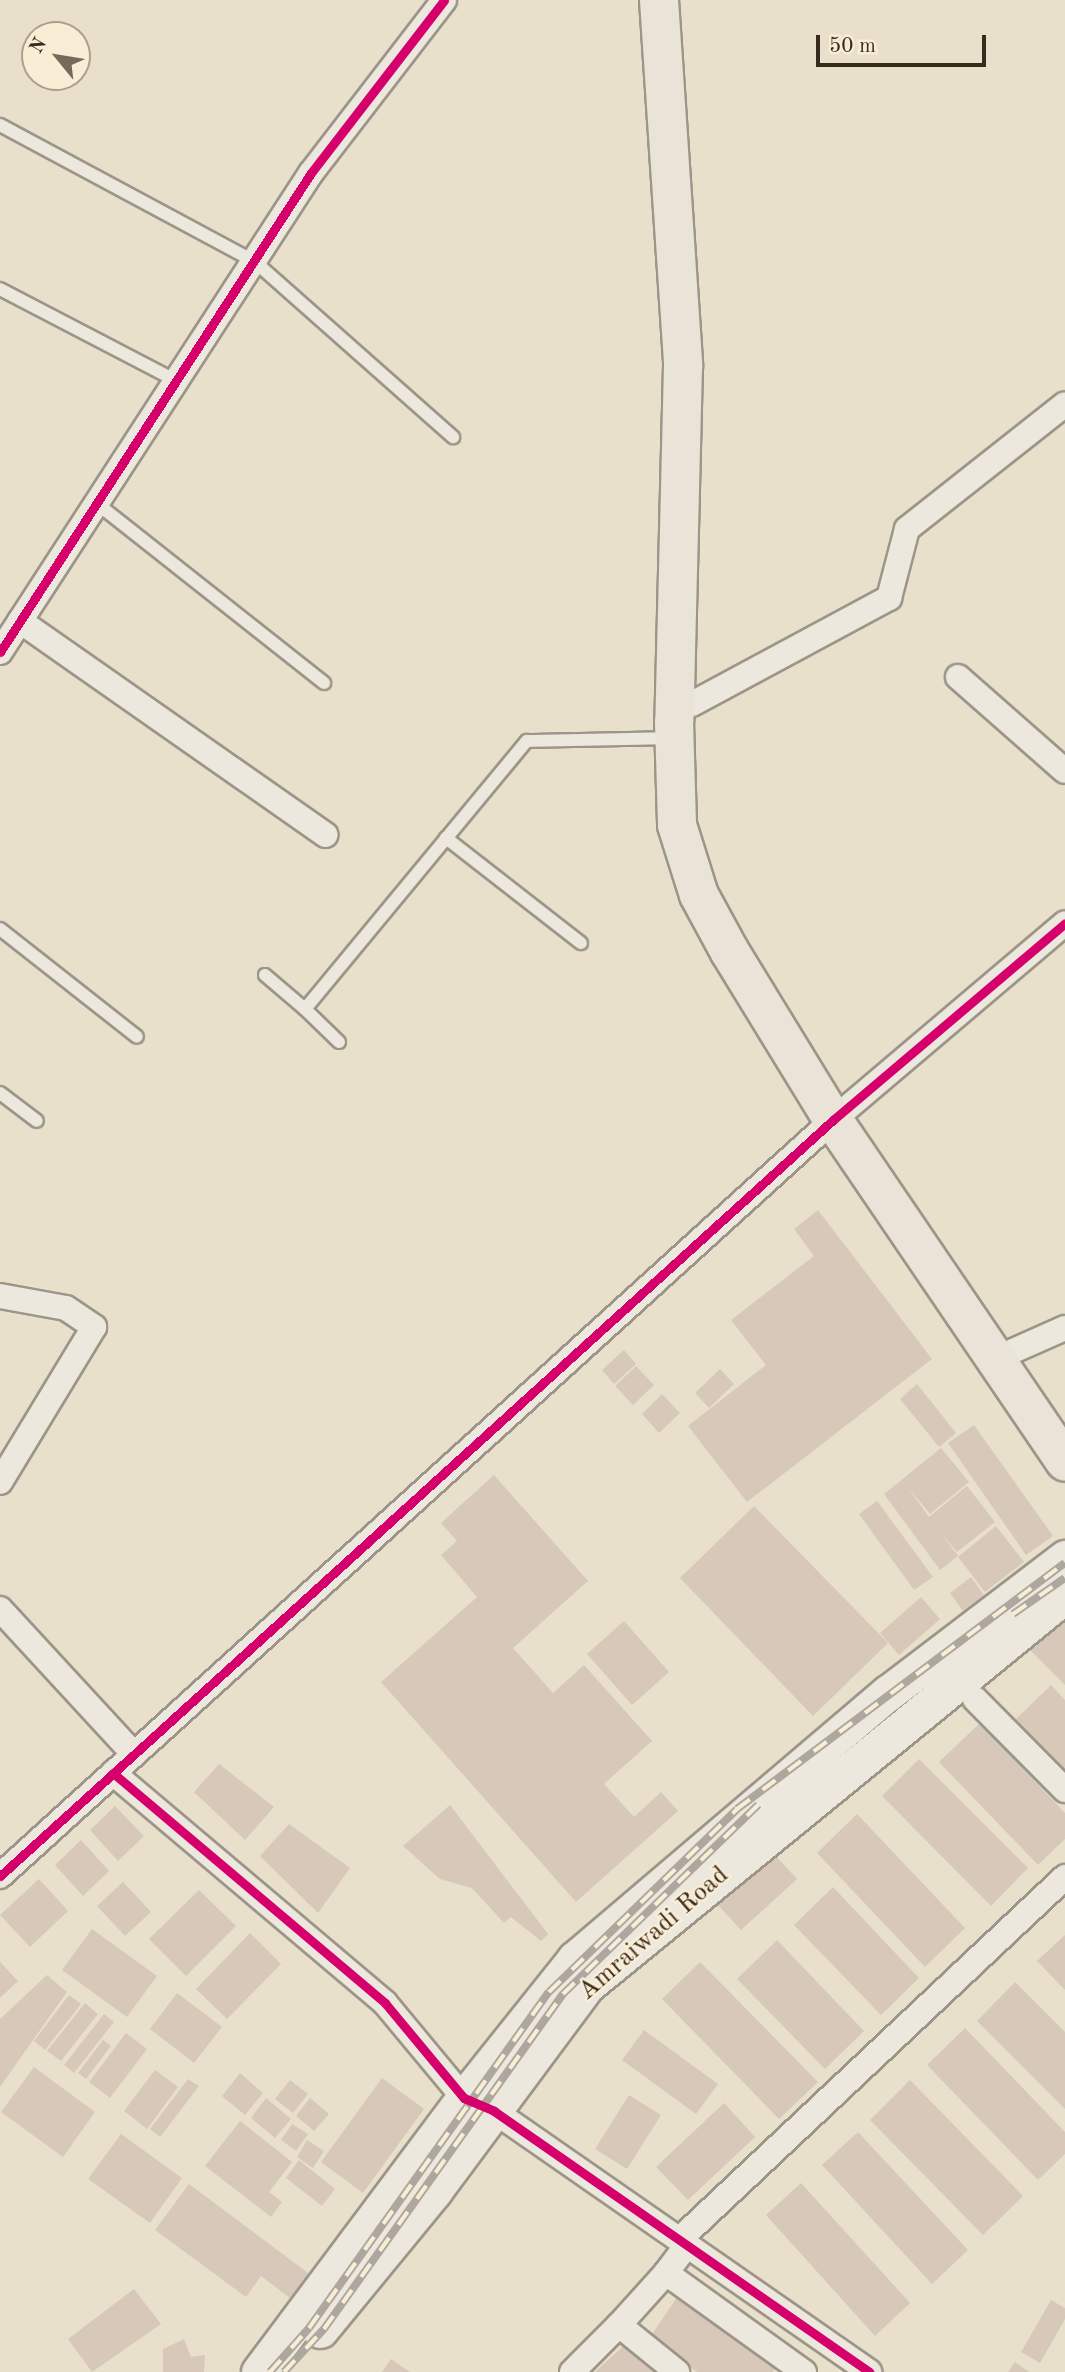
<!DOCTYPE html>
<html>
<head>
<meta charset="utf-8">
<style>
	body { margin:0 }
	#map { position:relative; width:1065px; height:2372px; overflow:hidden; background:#e9e0cb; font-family:"Old Standard TT",serif }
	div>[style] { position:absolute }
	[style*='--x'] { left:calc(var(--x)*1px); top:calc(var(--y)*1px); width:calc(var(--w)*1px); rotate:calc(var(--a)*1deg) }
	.building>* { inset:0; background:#d7c8ba }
	.roads { filter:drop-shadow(2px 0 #9c9588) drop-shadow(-2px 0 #9c9588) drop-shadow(0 2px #9c9588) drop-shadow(0 -2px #9c9588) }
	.service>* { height:12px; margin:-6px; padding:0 6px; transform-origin:6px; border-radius:6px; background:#ece8de }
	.minor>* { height:24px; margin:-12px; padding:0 12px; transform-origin:12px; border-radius:12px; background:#ece8de }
	.secondary>* { height:35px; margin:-17.5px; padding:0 17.5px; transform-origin:17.5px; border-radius:17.5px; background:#ece8de }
	.primary>* { height:38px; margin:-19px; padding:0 19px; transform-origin:19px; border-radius:19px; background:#eae3d8 }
	.rail>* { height:8px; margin-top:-4px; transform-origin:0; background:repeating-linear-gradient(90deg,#f9edd5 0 16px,#ada79e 0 32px); box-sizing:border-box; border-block:2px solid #ada79e }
	.cycleway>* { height:9px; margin:-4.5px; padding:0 4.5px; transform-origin:4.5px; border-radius:4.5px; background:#d6006c }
	span { translate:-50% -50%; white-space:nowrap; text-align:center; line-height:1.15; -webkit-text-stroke:5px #f9edd5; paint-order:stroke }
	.street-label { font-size:26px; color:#392a1e }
	.north { position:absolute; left:21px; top:21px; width:70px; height:70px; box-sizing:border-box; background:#f9edd5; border:2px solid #ac9f8c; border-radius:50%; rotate:300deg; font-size:19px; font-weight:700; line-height:28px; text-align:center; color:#392a1e }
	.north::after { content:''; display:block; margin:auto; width:24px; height:32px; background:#776a5b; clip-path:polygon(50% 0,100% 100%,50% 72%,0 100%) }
	.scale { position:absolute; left:816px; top:35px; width:170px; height:32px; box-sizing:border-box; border:4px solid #392a1e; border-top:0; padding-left:9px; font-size:21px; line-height:24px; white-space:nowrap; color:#392a1e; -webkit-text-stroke:5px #f9edd5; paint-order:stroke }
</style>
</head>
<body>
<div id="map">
	<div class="building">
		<i style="clip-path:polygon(818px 1210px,932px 1359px,747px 1502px,688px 1426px,766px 1365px,731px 1320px,814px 1256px,794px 1229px)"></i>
		<i style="clip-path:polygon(624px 1350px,636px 1364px,614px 1384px,602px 1370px)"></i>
		<i style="clip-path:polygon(636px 1366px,654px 1385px,633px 1405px,615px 1386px)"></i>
		<i style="clip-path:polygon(720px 1369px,734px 1384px,709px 1408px,695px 1393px)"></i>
		<i style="clip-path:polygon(917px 1384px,956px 1433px,939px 1447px,900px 1399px)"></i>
		<i style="clip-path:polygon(662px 1394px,680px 1413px,659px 1433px,642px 1414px)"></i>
		<i style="clip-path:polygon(974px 1425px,1053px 1536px,1026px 1555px,948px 1443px)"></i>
		<i style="clip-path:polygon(941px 1448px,969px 1482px,930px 1514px,907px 1486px,929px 1517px,967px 1486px,995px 1522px,957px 1552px,940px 1532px,958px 1556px,940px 1570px,884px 1494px)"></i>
		<i style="clip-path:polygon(494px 1475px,588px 1581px,513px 1648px,553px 1693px,584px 1665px,652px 1741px,604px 1784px,634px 1817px,661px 1792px,678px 1811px,576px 1902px,381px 1682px,477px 1597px,441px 1555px,457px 1541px,441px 1523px)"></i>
		<i style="clip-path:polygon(877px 1501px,933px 1577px,914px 1590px,859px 1514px)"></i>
		<i style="clip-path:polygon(754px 1506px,888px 1643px,813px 1716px,680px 1578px)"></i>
		<i style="clip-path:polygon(996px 1526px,1024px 1562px,985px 1592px,958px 1557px)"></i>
		<i style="clip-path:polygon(971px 1577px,984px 1595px,963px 1611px,950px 1593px)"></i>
		<i style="clip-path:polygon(921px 1597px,940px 1619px,899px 1655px,880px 1633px)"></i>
		<i style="clip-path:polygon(1065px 1620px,1065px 1685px,1028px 1648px)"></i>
		<i style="clip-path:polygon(624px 1621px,669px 1672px,632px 1705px,587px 1654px)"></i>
		<i style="clip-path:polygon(1051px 1685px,1065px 1700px,1065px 1776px,1013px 1722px)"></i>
		<i style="clip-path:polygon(980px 1723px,1065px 1813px,1065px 1839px,1038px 1865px,939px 1762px)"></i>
		<i style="clip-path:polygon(919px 1759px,1028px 1868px,991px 1906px,882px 1796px)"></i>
		<i style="clip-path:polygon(219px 1764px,274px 1807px,245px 1840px,194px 1792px)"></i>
		<i style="clip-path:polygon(450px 1805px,548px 1934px,541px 1941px,511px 1917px,504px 1923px,472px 1888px,440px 1879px,403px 1846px)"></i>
		<i style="clip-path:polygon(115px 1806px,144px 1836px,118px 1861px,90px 1830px)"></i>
		<i style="clip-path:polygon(857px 1814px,965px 1928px,925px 1967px,817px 1853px)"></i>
		<i style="clip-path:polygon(289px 1824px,350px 1868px,318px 1913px,260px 1856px)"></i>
		<i style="clip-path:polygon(81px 1840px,109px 1871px,83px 1896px,55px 1865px)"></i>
		<i style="clip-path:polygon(773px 1853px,797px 1879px,741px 1930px,718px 1905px)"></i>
		<i style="clip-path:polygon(39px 1879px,68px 1911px,30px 1947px,0 1915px)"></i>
		<i style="clip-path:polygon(123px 1882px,151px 1912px,125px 1936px,97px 1906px)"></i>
		<i style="clip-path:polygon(833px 1887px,919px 1978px,881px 2015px,794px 1925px)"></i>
		<i style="clip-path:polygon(199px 1890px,236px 1926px,186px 1976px,149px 1939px)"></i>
		<i style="clip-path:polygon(92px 1929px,157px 1976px,127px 2017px,62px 1970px)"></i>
		<i style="clip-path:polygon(250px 1933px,281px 1964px,227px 2019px,196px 1989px)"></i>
		<i style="clip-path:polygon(1065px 1935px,1065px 1990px,1037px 1961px)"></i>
		<i style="clip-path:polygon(777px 1940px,864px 2031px,825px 2069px,737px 1979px)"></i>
		<i style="clip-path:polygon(0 1962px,18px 1981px,0 1998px)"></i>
		<i style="clip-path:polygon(700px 1962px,818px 2082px,779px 2119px,662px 1999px)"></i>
		<i style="clip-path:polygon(47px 1975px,67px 1992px,0 2087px,0 2019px)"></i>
		<i style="clip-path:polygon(1015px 1982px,1065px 2032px,1065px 2109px,977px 2021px)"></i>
		<i style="clip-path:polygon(177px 1993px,222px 2027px,194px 2063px,150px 2029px)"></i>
		<i style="clip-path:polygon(69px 1995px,81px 2004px,45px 2050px,34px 2041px)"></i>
		<i style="clip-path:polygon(85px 2003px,98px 2014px,61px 2061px,47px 2051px)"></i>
		<i style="clip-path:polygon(104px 2014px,114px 2022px,74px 2073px,64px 2065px)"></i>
		<i style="clip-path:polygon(965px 2028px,1065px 2132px,1065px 2154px,1038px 2180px,927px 2065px)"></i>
		<i style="clip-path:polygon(644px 2030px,718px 2084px,696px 2114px,622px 2060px)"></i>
		<i style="clip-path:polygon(126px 2033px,147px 2049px,110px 2098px,89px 2082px)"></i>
		<i style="clip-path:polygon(103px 2040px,111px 2046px,86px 2079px,78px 2073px)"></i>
		<i style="clip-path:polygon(34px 2067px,95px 2112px,63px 2157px,1px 2112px)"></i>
		<i style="clip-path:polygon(155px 2070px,178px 2087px,147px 2129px,124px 2111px)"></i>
		<i style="clip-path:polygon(240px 2073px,263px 2093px,245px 2115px,222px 2096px)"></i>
		<i style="clip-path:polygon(382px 2078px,424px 2109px,363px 2193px,321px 2162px)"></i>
		<i style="clip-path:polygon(188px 2079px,199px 2086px,160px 2137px,150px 2129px)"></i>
		<i style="clip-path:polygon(290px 2080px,308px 2094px,293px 2113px,275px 2099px)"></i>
		<i style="clip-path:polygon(910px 2080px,1023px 2196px,983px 2235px,870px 2120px)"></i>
		<i style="clip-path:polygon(629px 2095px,661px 2115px,627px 2169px,595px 2149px)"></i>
		<i style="clip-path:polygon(266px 2098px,291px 2119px,275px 2138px,251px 2118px)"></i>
		<i style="clip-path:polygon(310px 2098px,329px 2114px,314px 2131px,296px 2116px)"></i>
		<i style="clip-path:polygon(724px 2103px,755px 2137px,688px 2200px,656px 2167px)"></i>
		<i style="clip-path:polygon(240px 2121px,292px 2162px,269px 2192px,282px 2202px,271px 2217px,205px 2166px)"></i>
		<i style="clip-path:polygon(292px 2124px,308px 2134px,296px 2151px,281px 2140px)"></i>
		<i style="clip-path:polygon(858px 2132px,968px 2250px,932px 2284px,822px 2165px)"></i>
		<i style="clip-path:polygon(121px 2134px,182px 2178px,150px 2223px,88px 2179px)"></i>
		<i style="clip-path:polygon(307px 2140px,324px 2151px,313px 2168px,297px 2157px)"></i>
		<i style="clip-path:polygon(299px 2160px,335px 2189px,322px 2206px,286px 2178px)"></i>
		<i style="clip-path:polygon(801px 2183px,910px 2303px,875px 2336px,766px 2215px)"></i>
		<i style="clip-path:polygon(189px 2184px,312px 2276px,294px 2301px,261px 2276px,246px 2297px,155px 2230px)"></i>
		<i style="clip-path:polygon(134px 2289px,161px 2324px,92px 2372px,68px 2339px)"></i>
		<i style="clip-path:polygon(677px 2297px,778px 2365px,773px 2372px,697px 2372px,649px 2339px)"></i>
		<i style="clip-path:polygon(1051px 2300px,1065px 2308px,1065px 2319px,1040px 2363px,1021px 2352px)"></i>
		<i style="clip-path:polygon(632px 2338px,663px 2372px,595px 2372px)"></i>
		<i style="clip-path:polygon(184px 2339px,191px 2357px,205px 2355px,204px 2372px,163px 2372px,163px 2349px)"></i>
		<i style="clip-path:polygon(391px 2359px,410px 2372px,382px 2372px)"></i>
		<i style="clip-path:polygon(1015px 2362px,1029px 2372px,1008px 2372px)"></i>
	</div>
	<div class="roads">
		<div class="service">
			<i style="--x:0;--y:125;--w:288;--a:28.2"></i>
			<i style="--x:254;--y:261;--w:266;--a:41.5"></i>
			<i style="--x:0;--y:289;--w:197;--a:27.5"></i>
			<i style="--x:95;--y:502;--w:292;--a:38.3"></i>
			<i style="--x:446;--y:838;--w:171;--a:37.9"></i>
			<i style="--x:0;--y:929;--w:174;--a:38.2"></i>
			<i style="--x:265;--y:975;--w:52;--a:40.4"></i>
			<i style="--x:339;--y:1042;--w:47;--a:-135.9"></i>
			<i style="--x:305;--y:1009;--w:348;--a:-50.4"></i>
			<i style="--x:527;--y:741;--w:143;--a:-1.2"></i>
			<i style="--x:0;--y:1093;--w:46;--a:37.1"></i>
		</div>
		<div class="minor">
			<i style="--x:20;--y:621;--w:373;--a:35"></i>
			<i style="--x:0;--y:652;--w:571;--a:-57.01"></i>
			<i style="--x:311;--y:173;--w:218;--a:-52.4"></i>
			<i style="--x:958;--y:677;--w:142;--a:41.3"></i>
			<i style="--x:692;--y:704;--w:224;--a:-28.3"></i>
			<i style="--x:889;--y:598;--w:71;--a:-75.4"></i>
			<i style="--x:907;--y:529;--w:201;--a:-38.3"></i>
			<i style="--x:0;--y:1296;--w:67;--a:10.3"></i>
			<i style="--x:66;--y:1308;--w:34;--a:34"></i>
			<i style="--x:94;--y:1327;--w:181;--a:121.2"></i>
			<i style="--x:1013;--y:1351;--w:57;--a:-23.9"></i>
			<i style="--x:0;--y:1609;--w:197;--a:47.3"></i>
			<i style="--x:975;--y:1699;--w:128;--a:45.3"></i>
			<i style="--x:113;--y:1773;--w:356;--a:40.2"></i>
			<i style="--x:385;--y:2003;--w:124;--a:50.3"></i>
			<i style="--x:464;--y:2098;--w:33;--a:23"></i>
			<i style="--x:494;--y:2111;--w:457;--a:34.8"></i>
			<i style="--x:0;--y:1876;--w:1125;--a:-42.23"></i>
			<i style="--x:833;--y:1120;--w:304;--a:-40.3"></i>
			<i style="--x:679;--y:2240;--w:530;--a:-43.24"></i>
			<i style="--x:687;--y:2245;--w:35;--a:127"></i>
			<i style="--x:666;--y:2273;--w:170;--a:35.7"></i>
			<i style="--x:666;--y:2273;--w:70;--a:132.1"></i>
			<i style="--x:619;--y:2325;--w:75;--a:39"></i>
			<i style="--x:572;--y:2372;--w:66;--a:-45"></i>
		</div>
		<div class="secondary">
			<i style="--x:320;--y:2330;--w:180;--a:-50.6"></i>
			<i style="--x:434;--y:2191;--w:255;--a:-53.4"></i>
			<i style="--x:586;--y:1986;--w:618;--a:-39.22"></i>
			<i style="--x:259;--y:2372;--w:342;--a:-53.2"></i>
			<i style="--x:464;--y:2098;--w:178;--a:-51.4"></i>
			<i style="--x:575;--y:1959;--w:411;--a:-40.4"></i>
			<i style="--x:888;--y:1693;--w:223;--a:-37.3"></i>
		</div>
		<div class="primary">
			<i style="--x:659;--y:0;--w:367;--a:86.2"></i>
			<i style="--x:683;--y:366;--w:356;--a:91.4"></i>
			<i style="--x:674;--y:722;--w:103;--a:88.3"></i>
			<i style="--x:677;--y:825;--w:73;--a:72.6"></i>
			<i style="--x:699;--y:895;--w:65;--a:61.5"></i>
			<i style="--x:730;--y:952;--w:197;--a:58.5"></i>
			<i style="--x:833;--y:1120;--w:413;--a:55.8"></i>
		</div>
	</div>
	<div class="rail">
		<i style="--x:1013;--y:1614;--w:63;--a:-34.7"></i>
		<i style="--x:270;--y:2372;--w:59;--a:-48.4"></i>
		<i style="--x:309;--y:2328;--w:413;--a:-54.5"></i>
		<i style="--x:549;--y:1992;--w:262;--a:-44.2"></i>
		<i style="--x:737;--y:1809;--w:410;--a:-36.9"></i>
		<i style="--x:284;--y:2372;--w:59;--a:-47.1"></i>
		<i style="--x:324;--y:2329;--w:412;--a:-54.5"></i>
		<i style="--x:563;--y:1994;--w:272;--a:-44.1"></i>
	</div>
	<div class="cycleway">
		<i style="--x:0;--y:652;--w:571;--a:-57.01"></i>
		<i style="--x:311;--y:173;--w:218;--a:-52.4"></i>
		<i style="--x:113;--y:1773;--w:356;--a:40.2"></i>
		<i style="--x:385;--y:2003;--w:124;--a:50.3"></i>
		<i style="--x:464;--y:2098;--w:33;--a:23"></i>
		<i style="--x:494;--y:2111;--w:457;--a:34.8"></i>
		<i style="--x:0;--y:1876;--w:1125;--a:-42.23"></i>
		<i style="--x:833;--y:1120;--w:304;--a:-40.3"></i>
	</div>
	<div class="street-label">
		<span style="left:654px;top:1934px;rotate:-41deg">Amraiwadi Road</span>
	</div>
	<div class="north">N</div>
	<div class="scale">50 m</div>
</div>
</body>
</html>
